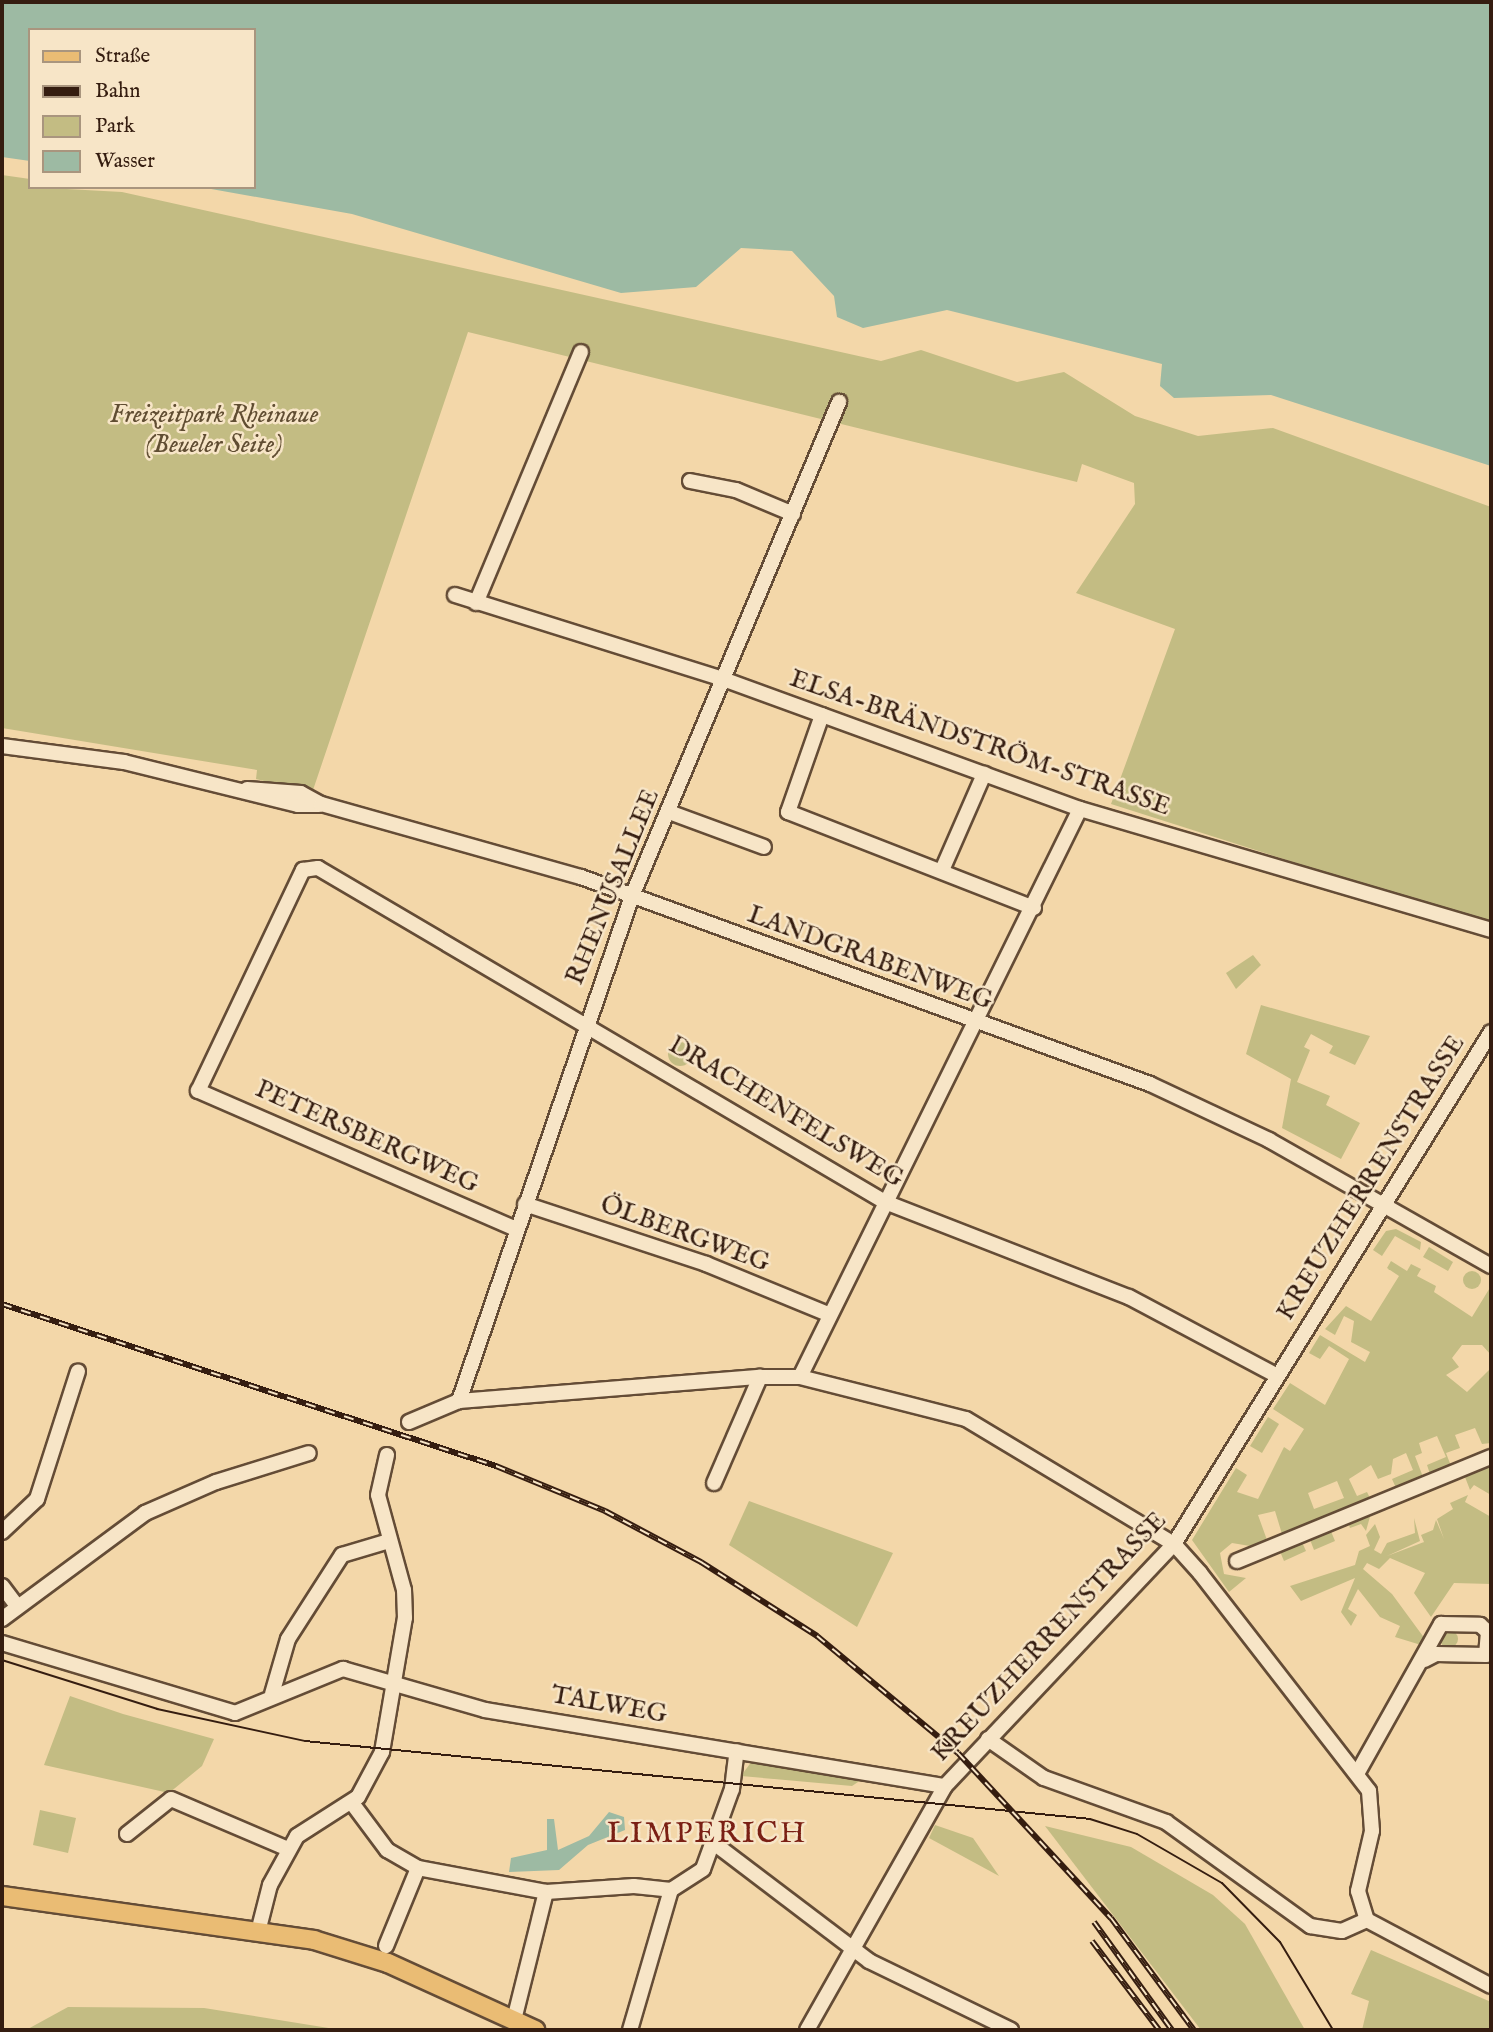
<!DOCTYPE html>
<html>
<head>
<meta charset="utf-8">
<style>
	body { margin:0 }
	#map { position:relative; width:1493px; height:2032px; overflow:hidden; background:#f3d7a9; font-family:"IM FELL English",serif }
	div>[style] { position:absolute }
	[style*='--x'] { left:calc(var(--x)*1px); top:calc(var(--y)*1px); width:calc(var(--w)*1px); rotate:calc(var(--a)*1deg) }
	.green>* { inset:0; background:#c3bc83 }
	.round { border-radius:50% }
	.water>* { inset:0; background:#9dbaa3 }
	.roads { filter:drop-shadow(2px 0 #644c36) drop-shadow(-2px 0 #644c36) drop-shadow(0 2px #644c36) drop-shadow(0 -2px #644c36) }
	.minor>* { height:14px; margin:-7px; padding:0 7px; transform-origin:7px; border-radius:7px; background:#f7e5c7 }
	.major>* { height:18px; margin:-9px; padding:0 9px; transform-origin:9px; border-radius:9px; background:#eabc74 }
	.tram>* { height:2px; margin:-1px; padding:0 1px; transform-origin:1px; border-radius:1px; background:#351d10 }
	.rail>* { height:6px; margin-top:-3px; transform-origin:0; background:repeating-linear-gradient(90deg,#f7e5c7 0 10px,#351d10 0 20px); box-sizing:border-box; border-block:2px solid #351d10 }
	span { translate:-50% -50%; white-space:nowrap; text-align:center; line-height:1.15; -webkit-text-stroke:5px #f7e5c7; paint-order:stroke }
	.park-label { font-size:26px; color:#604d32; font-style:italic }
	.street-label { font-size:26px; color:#351d10 }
	.quarter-label { font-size:30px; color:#7a1f14; letter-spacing:2px }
	.frame { position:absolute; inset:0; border:4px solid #351d10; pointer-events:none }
	.legend { position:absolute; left:28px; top:28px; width:228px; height:161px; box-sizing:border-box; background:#f7e5c7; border:2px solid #a9957e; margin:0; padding:9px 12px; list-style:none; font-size:21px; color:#351d10 }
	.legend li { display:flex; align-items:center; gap:14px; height:35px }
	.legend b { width:35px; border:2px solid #a9957e }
</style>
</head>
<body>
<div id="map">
	<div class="green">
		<i style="clip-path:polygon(2px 175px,30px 179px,30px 187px,122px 192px,881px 361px,921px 350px,1017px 382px,1064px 372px,1135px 416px,1198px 436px,1273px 428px,1491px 507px,1491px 925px,1111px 804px,1175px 629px,1076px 593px,1135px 504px,1134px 483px,1082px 464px,1077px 482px,468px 332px,312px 793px,256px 779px,257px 770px,2px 728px)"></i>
		<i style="clip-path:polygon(1253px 955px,1261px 965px,1236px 989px,1226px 973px)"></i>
		<i style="clip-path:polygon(1261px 1005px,1370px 1036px,1355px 1065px,1329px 1053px,1333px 1046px,1311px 1034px,1304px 1047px,1310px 1050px,1297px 1082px,1330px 1096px,1326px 1105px,1360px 1123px,1341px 1159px,1282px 1128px,1291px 1079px,1246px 1054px)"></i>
		<i class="round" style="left:668px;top:1042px;width:24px;height:24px"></i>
		<i style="clip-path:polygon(1396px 1229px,1421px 1242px,1420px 1250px,1395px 1236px,1382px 1256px,1373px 1250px,1386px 1231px)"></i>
		<i style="clip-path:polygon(1429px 1247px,1453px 1262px,1448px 1271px,1423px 1257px)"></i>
		<i style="clip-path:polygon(evenodd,1391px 1261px,1407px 1271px,1411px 1264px,1421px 1269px,1417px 1276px,1436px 1286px,1434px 1292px,1472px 1317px,1491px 1286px,1491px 1355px,1482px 1345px,1462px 1345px,1452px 1358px,1459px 1367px,1446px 1375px,1467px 1392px,1491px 1368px,1491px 1443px,1482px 1444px,1475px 1428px,1455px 1435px,1460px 1448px,1446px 1453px,1451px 1466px,1430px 1474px,1427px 1465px,1446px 1457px,1437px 1436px,1419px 1443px,1422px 1453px,1415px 1456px,1423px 1477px,1396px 1488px,1392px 1479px,1413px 1470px,1406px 1453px,1393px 1459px,1391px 1474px,1378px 1479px,1371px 1465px,1349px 1479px,1357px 1496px,1367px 1492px,1370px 1498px,1282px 1534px,1275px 1511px,1258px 1515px,1267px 1540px,1250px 1546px,1232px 1543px,1220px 1553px,1224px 1574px,1246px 1578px,1229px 1592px,1192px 1540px,1236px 1468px,1247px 1475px,1237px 1492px,1258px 1499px,1284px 1447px,1290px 1451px,1304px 1429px,1273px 1409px,1290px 1383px,1325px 1405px,1349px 1359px,1329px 1346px,1320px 1359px,1309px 1353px,1320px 1335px,1365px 1362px,1370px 1352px,1351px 1342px,1354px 1321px,1344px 1316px,1335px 1335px,1325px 1329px,1346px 1306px,1371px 1321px,1399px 1276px,1387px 1268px,1391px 1261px,1337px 1481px,1344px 1498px,1314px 1509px,1308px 1493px,1337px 1481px)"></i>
		<i class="round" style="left:1463px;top:1271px;width:18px;height:18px"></i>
		<i style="clip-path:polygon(1268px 1417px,1279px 1424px,1262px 1453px,1250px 1446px)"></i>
		<i style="clip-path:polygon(1491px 1466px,1491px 1495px,1474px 1485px,1470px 1490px,1465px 1477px)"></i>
		<i style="clip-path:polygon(1468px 1495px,1465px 1502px,1491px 1517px,1491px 1584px,1454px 1583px,1431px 1617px,1414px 1593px,1425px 1573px,1390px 1558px,1379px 1569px,1367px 1563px,1363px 1569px,1392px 1594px,1425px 1639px,1421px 1645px,1395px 1637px,1400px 1626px,1380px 1617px,1358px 1589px,1348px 1609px,1357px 1615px,1351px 1626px,1341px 1612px,1355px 1578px,1301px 1601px,1290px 1586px,1355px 1565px,1359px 1551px,1370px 1546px,1366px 1535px,1375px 1524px,1380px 1537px,1374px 1550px,1381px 1554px,1387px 1543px,1415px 1533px,1414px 1518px,1420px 1541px,1387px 1556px,1424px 1542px,1432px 1561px,1421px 1535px,1433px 1530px,1436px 1520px,1444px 1539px,1437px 1519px,1453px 1509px,1450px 1503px)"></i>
		<i style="clip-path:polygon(749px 1501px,893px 1553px,857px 1627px,729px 1545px)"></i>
		<i style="clip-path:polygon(1371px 1513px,1366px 1531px,1361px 1524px,1350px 1528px,1348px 1522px)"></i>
		<i style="clip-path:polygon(1330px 1529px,1335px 1541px,1314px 1550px,1309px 1537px)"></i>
		<i style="clip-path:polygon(1301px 1540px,1306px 1551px,1284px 1561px,1279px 1549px)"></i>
		<i class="round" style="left:1440px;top:1630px;width:18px;height:18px"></i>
		<i style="clip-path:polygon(70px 1696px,123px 1714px,214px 1739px,202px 1766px,169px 1793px,44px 1765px)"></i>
		<i style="clip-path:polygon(752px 1761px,864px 1778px,852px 1786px,741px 1776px)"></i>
		<i style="clip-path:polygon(40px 1810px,76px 1818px,68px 1853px,33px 1845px)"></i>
		<i style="clip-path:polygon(935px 1825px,973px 1838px,999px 1876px,929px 1838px)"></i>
		<i style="clip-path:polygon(1045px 1826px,1131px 1847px,1213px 1895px,1245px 1924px,1305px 2030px,1201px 2030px)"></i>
		<i style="clip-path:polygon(1371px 1950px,1491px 2002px,1491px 2030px,1362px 2030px,1369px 2001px,1351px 1994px)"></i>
		<i style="clip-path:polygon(68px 2007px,204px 2008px,341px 2030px,26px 2030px)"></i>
	</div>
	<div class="water">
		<i style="clip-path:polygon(2px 2px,1491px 2px,1491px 466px,1271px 395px,1174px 398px,1160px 386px,1162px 364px,947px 310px,863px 328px,837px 317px,834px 296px,792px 251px,741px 248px,696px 287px,621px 293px,352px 214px,200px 187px,254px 187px,254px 30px,30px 30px,30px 161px,2px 157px)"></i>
		<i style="clip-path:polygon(609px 1812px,624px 1817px,625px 1830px,588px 1845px,559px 1870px,509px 1872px,511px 1858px,547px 1850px,547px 1819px,554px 1819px,558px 1850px,589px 1836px)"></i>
	</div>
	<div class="roads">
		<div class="minor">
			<i style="--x:690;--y:481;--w:47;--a:11.1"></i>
			<i style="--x:736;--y:490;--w:62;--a:22.8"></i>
			<i style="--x:455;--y:595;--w:281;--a:17.4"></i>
			<i style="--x:723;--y:679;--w:380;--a:20"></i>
			<i style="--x:1080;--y:809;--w:428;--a:16.4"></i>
			<i style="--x:476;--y:603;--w:272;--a:-67.3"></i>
			<i style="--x:822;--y:715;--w:103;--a:109.3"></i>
			<i style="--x:788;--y:812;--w:264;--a:21.3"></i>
			<i style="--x:2;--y:746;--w:123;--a:7.5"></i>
			<i style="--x:124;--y:762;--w:179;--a:13.9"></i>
			<i style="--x:298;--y:805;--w:21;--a:0"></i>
			<i style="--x:247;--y:789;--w:54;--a:4.2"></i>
			<i style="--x:301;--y:793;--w:23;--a:29"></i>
			<i style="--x:321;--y:804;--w:270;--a:15.7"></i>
			<i style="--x:581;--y:877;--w:605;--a:19.99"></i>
			<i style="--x:1150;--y:1084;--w:132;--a:25.2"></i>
			<i style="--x:1269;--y:1140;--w:255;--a:29.6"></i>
			<i style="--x:669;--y:812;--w:101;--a:20.2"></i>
			<i style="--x:943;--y:868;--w:103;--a:-66.4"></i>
			<i style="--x:525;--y:1204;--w:191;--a:18.3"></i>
			<i style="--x:706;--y:1264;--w:132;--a:22.3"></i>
			<i style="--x:516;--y:1229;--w:347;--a:-156.5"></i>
			<i style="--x:198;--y:1091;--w:245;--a:-64.6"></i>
			<i style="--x:303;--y:870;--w:15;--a:-8"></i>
			<i style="--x:318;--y:868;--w:658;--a:30.5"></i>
			<i style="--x:885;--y:1202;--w:262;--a:21.3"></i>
			<i style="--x:1129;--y:1297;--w:166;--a:28"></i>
			<i style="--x:800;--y:1377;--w:633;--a:-63.76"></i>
			<i style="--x:459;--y:1401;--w:534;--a:-71.09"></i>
			<i style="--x:632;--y:896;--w:536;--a:-67.26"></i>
			<i style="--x:409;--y:1422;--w:54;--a:-22.8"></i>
			<i style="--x:459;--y:1401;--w:302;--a:-4.6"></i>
			<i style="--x:760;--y:1377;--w:40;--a:0"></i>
			<i style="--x:800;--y:1377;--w:171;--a:14.2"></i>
			<i style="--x:966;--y:1419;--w:243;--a:31"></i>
			<i style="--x:1174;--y:1544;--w:39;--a:48"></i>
			<i style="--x:1200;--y:1573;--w:276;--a:52.2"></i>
			<i style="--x:1369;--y:1791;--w:40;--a:85.7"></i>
			<i style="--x:1372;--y:1831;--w:62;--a:103.1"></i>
			<i style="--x:1358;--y:1891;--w:30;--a:73"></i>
			<i style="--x:1367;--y:1920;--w:140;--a:28"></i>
			<i style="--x:714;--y:1483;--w:116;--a:-66.5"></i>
			<i style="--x:2;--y:1532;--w:48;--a:-43.3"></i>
			<i style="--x:37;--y:1499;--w:134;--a:-72.2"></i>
			<i style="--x:1237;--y:1561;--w:274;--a:-22.3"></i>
			<i style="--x:2;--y:1586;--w:26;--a:53"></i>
			<i style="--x:2;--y:1619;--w:178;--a:-36.5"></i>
			<i style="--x:145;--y:1513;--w:77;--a:-23.6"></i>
			<i style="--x:216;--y:1482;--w:97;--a:-17.3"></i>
			<i style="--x:2;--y:1643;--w:243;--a:16.7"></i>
			<i style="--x:235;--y:1713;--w:117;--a:-22.2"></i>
			<i style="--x:343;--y:1669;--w:148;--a:16.1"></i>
			<i style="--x:485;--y:1710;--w:466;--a:9.4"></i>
			<i style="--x:272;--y:1694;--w:57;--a:-73.8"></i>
			<i style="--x:288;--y:1639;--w:100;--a:-57.3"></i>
			<i style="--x:342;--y:1555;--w:49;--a:-16.6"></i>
			<i style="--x:988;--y:1739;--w:68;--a:34.9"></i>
			<i style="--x:1044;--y:1778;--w:130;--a:19.8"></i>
			<i style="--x:1166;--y:1822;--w:178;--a:35.8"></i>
			<i style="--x:1310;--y:1926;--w:32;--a:9"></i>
			<i style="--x:1342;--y:1931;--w:27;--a:-24"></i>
			<i style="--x:1358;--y:1772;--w:170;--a:-60.7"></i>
			<i style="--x:1441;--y:1624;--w:39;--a:1"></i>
			<i style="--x:1480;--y:1625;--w:11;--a:41"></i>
			<i style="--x:1488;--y:1632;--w:23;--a:95"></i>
			<i style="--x:1486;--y:1655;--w:50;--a:-178.9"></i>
			<i style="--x:1436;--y:1654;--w:13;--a:153"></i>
			<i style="--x:352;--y:1803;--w:59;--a:53.3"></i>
			<i style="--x:387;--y:1850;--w:36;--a:30"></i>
			<i style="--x:418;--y:1868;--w:130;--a:10.6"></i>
			<i style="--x:546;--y:1892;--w:88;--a:-3.9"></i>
			<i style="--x:634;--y:1886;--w:37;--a:6"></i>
			<i style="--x:671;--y:1890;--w:38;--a:-33"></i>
			<i style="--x:703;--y:1869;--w:85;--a:-70.1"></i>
			<i style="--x:732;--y:1789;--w:38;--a:-83"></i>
			<i style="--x:127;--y:1834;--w:56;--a:-38.5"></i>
			<i style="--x:171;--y:1799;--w:127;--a:23.1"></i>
			<i style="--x:715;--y:1844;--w:193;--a:37.2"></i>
			<i style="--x:869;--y:1961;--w:158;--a:25.9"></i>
			<i style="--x:259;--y:1928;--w:44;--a:-75.7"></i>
			<i style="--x:270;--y:1885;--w:56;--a:-61.1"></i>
			<i style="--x:297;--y:1836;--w:72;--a:-32.6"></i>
			<i style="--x:358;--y:1797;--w:51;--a:-61.9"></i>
			<i style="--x:382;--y:1752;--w:136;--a:-80.3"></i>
			<i style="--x:405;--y:1618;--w:28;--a:-92"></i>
			<i style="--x:404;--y:1590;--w:98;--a:-105.3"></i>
			<i style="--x:378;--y:1495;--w:41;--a:-77.3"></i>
			<i style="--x:386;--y:1946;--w:84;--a:-67.7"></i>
			<i style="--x:514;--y:2020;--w:132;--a:-76"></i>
			<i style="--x:630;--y:2030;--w:146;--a:-73.7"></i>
			<i style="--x:807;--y:2030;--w:280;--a:-60.5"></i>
			<i style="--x:945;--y:1786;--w:333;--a:-46.6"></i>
			<i style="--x:1174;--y:1544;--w:602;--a:-58.24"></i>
		</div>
		<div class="major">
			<i style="--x:2;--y:1896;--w:315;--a:8"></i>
			<i style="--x:314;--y:1940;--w:77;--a:17.3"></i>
			<i style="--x:388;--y:1963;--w:162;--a:24.5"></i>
		</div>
	</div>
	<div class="tram">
		<i style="--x:2;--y:1660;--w:163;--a:17.5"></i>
		<i style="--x:157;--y:1709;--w:151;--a:12.2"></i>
		<i style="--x:305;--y:1741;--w:789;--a:5.67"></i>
		<i style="--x:1090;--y:1819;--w:49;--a:17.7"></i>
		<i style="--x:1137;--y:1834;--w:98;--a:30"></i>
		<i style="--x:1222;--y:1883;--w:83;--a:45.5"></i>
		<i style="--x:1280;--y:1942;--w:103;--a:58.9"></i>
	</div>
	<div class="rail">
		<i style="--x:2;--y:1304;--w:520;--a:18.16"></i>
		<i style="--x:496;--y:1466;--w:118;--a:22.4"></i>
		<i style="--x:605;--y:1511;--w:109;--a:28"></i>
		<i style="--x:701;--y:1562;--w:138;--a:32.5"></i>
		<i style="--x:817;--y:1636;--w:183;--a:39.7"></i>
		<i style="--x:958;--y:1753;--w:225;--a:47.2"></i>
		<i style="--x:1111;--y:1918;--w:139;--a:53.5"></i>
		<i style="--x:1094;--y:1922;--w:133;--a:54.2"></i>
		<i style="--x:1092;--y:1941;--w:111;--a:53"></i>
	</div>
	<div class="park-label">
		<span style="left:214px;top:430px">Freizeitpark Rheinaue<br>(Beueler Seite)</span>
	</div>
	<div class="street-label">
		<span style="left:980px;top:743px;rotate:19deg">ELSA-BRÄNDSTRÖM-STRASSE</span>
		<span style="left:613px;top:887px;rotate:-68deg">RHENUSALLEE</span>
		<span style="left:870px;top:958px;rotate:20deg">LANDGRABENWEG</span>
		<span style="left:786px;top:1112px;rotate:31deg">DRACHENFELSWEG</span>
		<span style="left:367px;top:1137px;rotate:24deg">PETERSBERGWEG</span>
		<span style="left:1371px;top:1178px;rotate:-58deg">KREUZHERRENSTRASSE</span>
		<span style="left:685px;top:1234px;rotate:20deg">ÖLBERGWEG</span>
		<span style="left:1049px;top:1637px;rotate:-47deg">KREUZHERRENSTRASSE</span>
		<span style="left:609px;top:1705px;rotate:10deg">TALWEG</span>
	</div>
	<div class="quarter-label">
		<span style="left:707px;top:1834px">LIMPERICH</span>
	</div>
	<div class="frame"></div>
	<ul class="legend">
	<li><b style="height:9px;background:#eabc74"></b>Straße</li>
	<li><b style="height:9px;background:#351d10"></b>Bahn</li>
	<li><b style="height:19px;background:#c3bc83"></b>Park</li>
	<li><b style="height:19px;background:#9dbaa3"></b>Wasser</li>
	</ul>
</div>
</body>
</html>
